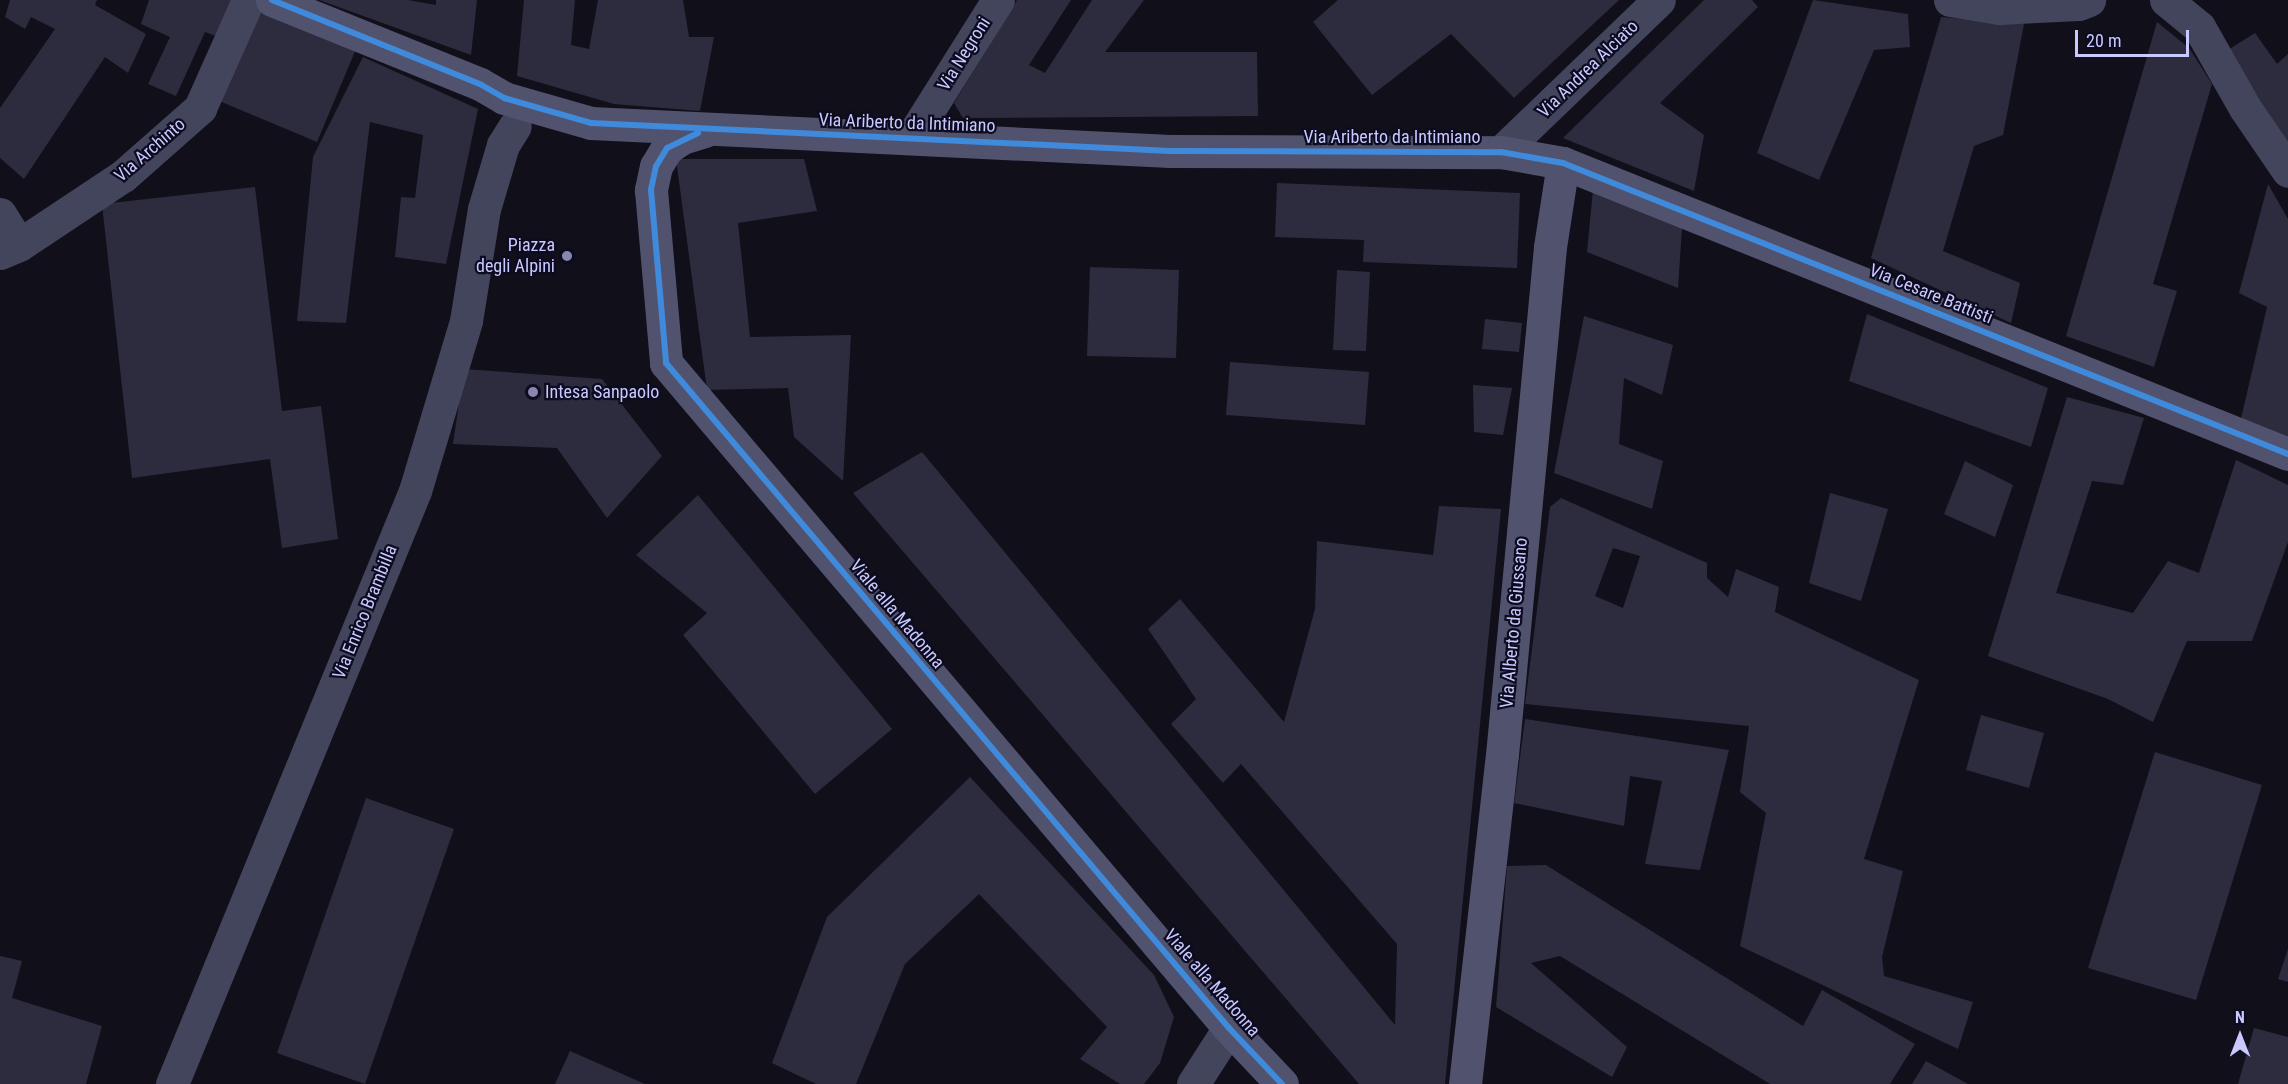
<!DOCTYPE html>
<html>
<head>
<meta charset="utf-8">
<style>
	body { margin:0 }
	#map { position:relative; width:2288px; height:1084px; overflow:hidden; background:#100f1a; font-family:"Roboto Condensed",sans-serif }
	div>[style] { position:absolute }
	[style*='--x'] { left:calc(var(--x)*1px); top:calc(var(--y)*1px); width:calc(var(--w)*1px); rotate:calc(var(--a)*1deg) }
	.building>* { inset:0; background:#2d2c3e }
	.street>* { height:33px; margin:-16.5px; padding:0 16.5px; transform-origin:16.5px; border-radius:16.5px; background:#43455c }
	.secondary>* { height:33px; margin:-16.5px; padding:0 16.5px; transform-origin:16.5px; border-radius:16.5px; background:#51526e }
	.cycleway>* { height:6px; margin:-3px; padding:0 3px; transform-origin:3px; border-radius:3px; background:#408adc }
	.dots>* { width:16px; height:16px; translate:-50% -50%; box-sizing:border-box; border:3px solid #0c0b1f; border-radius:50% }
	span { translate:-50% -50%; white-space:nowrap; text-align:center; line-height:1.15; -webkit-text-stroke:4.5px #0c0b1f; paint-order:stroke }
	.street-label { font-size:18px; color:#c9c9ff }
	.poi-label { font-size:18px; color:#c9c9ff }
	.right { translate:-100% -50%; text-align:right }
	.left { translate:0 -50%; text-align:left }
	.north { position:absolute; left:2210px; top:1006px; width:60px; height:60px; -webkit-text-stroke:4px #0c0b1f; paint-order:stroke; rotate:0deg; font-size:16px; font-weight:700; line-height:24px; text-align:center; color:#c9c9ff }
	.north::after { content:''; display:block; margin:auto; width:21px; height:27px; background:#c9c9ff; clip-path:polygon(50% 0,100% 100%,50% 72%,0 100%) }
	.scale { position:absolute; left:2075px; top:30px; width:114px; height:27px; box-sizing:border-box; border:3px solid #c9c9ff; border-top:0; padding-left:8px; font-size:18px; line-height:21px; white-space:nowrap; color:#c9c9ff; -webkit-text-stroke:4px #0c0b1f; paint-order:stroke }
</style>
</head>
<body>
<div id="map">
	<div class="building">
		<i style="clip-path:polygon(10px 0,97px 0,95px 5px,146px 34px,128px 73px,105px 57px,24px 179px,0 158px,0 108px,55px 29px,31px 17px,25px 29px,5px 17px)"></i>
		<i style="clip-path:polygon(149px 0,239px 0,221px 38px,205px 32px,176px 96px,148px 84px,170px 37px,141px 24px)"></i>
		<i style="clip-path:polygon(319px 0,408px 0,436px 5px,436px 0,477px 0,471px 55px)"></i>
		<i style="clip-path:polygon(524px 0,575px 0,571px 45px,589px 49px,598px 0,683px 0,689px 37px,714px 37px,700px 111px,614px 104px,517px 76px)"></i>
		<i style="clip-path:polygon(1017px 0,1071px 0,1029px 65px,1045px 73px,1092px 0,1144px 0,1105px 52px,1257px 52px,1258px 116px,963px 118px,954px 103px)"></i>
		<i style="clip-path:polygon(1338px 0,1619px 0,1514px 98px,1451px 34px,1372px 95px,1313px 22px)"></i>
		<i style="clip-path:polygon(1704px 0,1752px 0,1758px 7px,1660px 103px,1704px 135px,1694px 191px,1563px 138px)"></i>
		<i style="clip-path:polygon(1813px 0,1908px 14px,1910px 47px,1874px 50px,1819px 180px,1757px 153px)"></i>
		<i style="clip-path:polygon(256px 7px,356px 49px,317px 142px,217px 100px)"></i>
		<i style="clip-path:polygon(1941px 17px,2024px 24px,2003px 135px,1974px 146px,1943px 251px,2020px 283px,2011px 323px,1871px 258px)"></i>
		<i style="clip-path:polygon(2157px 22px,2189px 48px,2212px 84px,2153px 284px,2177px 291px,2154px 367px,2066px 336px)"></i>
		<i style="clip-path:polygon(2255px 33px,2277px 64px,2288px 54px,2288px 146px,2228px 50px)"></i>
		<i style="clip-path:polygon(363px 57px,478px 109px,446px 264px,395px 257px,401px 197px,415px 198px,423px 135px,370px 122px,346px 323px,297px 321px,313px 157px)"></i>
		<i style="clip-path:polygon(676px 159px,804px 159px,817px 211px,738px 223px,750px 337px,851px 335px,843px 481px,794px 437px,788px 388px,707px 390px)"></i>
		<i style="clip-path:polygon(1277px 183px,1520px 193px,1517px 268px,1363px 262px,1364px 240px,1275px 237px)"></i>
		<i style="clip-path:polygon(2268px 184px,2288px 219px,2288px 443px,2240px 423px,2267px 307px,2239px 293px)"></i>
		<i style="clip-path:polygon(255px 187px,282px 411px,321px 406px,338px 539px,282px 548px,270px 459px,132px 478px,102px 204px)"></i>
		<i style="clip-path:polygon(1593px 190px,1682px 228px,1678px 288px,1587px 252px)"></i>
		<i style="clip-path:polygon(1090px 267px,1179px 270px,1176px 358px,1087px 356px)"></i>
		<i style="clip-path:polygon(1337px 270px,1370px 272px,1366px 351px,1333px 350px)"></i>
		<i style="clip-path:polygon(1867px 314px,2048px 388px,2031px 447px,1849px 381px)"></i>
		<i style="clip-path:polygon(1584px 316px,1673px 345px,1662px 395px,1624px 378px,1619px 444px,1663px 461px,1652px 509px,1554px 473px)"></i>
		<i style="clip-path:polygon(1485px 319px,1522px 323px,1519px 352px,1482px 349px)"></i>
		<i style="clip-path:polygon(1230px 362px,1369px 372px,1365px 425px,1226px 415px)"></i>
		<i style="clip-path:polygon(464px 369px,602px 379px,662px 456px,607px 518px,557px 448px,453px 444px)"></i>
		<i style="clip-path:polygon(1473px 385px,1512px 388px,1503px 435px,1474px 432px)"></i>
		<i style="clip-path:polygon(2067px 397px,2144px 418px,2123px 485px,2092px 481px,2056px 593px,2133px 613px,2168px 561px,2199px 573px,2236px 460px,2288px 485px,2288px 542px,2252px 641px,2187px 641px,2153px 722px,2108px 699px,1988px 656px)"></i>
		<i style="clip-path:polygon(922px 452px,1395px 1025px,1397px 944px,1241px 764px,1223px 783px,1171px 724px,1196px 699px,1148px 629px,1180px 599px,1284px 722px,1315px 609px,1317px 541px,1433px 555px,1439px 506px,1501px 509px,1445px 1084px,1359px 1084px,853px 493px)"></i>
		<i style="clip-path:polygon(1965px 461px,2013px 485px,1995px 537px,1944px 514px)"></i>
		<i style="clip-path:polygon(1830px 493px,1888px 509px,1861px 601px,1809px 583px)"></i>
		<i style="clip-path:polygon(698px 495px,892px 729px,815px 794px,683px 635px,707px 613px,636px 555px)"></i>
		<i style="clip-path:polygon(evenodd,1561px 498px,1707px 563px,1707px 578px,1728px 597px,1736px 569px,1779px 587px,1775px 612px,1919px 680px,1864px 859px,1903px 871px,1882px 957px,1884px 976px,1973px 1002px,1958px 1049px,1740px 946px,1766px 813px,1740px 792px,1749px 726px,1525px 704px,1550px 507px,1561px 498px,1613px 548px,1640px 556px,1623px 608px,1595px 596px,1613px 548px)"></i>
		<i style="clip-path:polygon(1981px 715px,2044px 733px,2029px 788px,1966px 770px)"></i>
		<i style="clip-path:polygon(1525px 719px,1729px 750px,1700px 870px,1645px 864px,1662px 781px,1630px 776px,1624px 826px,1514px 803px)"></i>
		<i style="clip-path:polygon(2155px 752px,2262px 785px,2196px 1000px,2088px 968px)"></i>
		<i style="clip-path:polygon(970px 777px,1154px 975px,1174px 1017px,1160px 1063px,1144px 1084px,1120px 1084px,1080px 1059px,1107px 1027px,979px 894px,905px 964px,856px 1084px,816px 1084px,772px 1063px,827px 917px)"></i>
		<i style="clip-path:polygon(366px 798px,454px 829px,365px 1084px,277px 1053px)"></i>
		<i style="clip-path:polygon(1546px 865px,1803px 1026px,1822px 990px,1915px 1044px,1890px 1084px,1770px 1084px,1560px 956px,1531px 963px,1627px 1047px,1612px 1077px,1496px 1007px,1507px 866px)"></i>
		<i style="clip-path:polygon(2288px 949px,2288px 982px,2278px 979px)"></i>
		<i style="clip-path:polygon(0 956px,22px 961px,12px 998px,102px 1026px,86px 1084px,0 1084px)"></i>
		<i style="clip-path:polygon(2254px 1028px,2288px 1037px,2288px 1084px,2238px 1084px)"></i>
		<i style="clip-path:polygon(570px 1051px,645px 1084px,555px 1084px)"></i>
		<i style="clip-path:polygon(1926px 1061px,1968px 1084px,1912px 1084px)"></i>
	</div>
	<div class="street">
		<i style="--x:1950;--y:0;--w:50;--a:9.3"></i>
		<i style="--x:1999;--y:8;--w:80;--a:-2.9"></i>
		<i style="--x:2079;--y:4;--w:11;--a:-22"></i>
		<i style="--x:2166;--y:0;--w:43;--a:39.3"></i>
		<i style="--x:2199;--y:27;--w:93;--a:60.4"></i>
		<i style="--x:2245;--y:108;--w:76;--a:55.7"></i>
		<i style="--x:911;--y:138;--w:163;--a:-57.8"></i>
		<i style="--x:1501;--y:152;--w:219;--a:-43.9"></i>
		<i style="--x:0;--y:214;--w:36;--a:58"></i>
		<i style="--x:0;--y:253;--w:21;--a:-23"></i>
		<i style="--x:19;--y:245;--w:125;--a:-33.6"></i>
		<i style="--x:123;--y:176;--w:103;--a:-41.4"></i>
		<i style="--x:200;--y:108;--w:118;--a:-66"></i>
		<i style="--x:172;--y:1084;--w:641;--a:-67.72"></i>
		<i style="--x:415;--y:491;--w:177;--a:-73.3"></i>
		<i style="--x:466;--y:321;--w:113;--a:-80.9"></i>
		<i style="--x:484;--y:209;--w:67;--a:-73.5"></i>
		<i style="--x:503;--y:145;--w:22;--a:-58"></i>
		<i style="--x:1193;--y:1084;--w:67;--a:-57.3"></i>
	</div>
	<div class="secondary">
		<i style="--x:272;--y:0;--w:224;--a:22"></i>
		<i style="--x:480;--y:84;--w:28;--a:30"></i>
		<i style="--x:504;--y:98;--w:91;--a:16"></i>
		<i style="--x:591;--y:123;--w:580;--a:2.77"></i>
		<i style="--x:1170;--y:151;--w:331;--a:0.2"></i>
		<i style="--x:1501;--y:152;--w:63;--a:10.1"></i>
		<i style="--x:1563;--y:163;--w:781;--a:21.87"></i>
		<i style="--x:705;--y:131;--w:24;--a:163"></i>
		<i style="--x:682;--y:138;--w:18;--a:146"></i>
		<i style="--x:667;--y:148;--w:21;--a:121"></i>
		<i style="--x:656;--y:166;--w:25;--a:102"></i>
		<i style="--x:651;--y:190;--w:174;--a:85"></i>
		<i style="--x:666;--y:363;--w:871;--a:49.75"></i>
		<i style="--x:1229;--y:1028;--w:77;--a:46.6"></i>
		<i style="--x:1465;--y:1084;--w:331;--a:-83.6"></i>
		<i style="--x:1502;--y:755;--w:510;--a:-84.6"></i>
		<i style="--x:1550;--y:247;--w:85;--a:-81.2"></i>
	</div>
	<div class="cycleway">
		<i style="--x:272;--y:0;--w:224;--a:22"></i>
		<i style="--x:480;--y:84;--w:28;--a:30"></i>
		<i style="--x:504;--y:98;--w:91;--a:16"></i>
		<i style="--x:591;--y:123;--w:580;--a:2.77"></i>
		<i style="--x:1170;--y:151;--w:331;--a:0.2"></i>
		<i style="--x:1501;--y:152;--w:63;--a:10.1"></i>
		<i style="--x:1563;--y:163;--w:781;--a:21.87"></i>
		<i style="--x:698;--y:133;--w:34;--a:154"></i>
		<i style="--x:667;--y:148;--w:21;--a:121"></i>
		<i style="--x:656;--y:166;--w:25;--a:102"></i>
		<i style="--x:651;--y:190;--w:174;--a:85"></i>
		<i style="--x:666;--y:363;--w:871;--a:49.75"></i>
		<i style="--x:1229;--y:1028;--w:77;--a:46.6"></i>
	</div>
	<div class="dots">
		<i style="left:567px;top:256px;background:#8888af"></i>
		<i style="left:533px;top:392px;background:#8888af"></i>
	</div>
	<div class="street-label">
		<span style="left:964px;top:54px;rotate:-58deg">Via Negroni</span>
		<span style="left:1588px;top:69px;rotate:-44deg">Via Andrea Alciato</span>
		<span style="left:907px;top:123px;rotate:2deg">Via Ariberto da Intimiano</span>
		<span style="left:1392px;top:137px">Via Ariberto da Intimiano</span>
		<span style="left:150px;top:150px;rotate:-41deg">Via Archinto</span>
		<span style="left:1931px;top:294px;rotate:22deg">Via Cesare Battisti</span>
		<span style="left:365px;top:612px;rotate:-68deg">Via Enrico Brambilla</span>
		<span style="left:897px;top:614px;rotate:50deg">Viale alla Madonna</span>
		<span style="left:1514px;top:623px;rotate:-85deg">Via Alberto da Giussano</span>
		<span style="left:1212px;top:983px;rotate:49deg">Viale alla Madonna</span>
	</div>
	<div class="poi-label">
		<span class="right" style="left:555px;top:256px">Piazza<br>degli Alpini</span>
		<span class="left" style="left:545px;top:392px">Intesa Sanpaolo</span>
	</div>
	<div class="north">N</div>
	<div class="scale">20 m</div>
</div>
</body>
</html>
